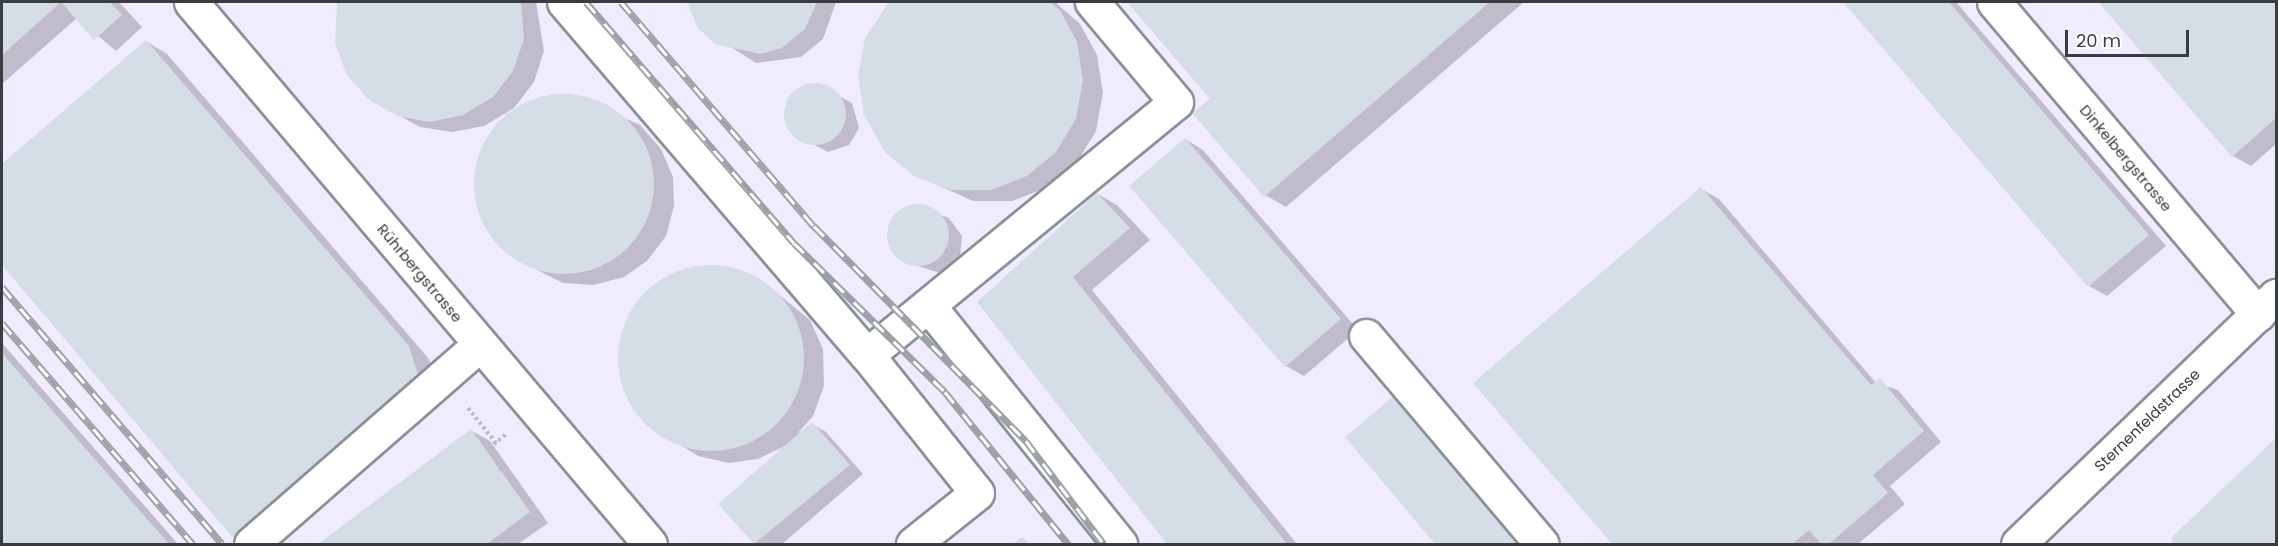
<!DOCTYPE html>
<html>
<head>
<meta charset="utf-8">
<style>
	body { margin:0 }
	#map { position:relative; width:2278px; height:546px; overflow:hidden; background:#f5faff; font-family:Poppins,sans-serif }
	div>[style] { position:absolute }
	[style*='--x'] { left:calc(var(--x)*1px); top:calc(var(--y)*1px); width:calc(var(--w)*1px); rotate:calc(var(--a)*1deg) }
	.industrial>* { inset:0; background:#f0ecfe }
	.shadow>* { inset:0; background:#0003 }
	.building>* { inset:0; background:#d5dde6 }
	.round { border-radius:50% }
	.path>* { height:4px; margin-top:-2px; transform-origin:0; background:repeating-linear-gradient(90deg,#b8bdc1 0 3px,transparent 0 6px) }
	.roads { filter:drop-shadow(2px 0 #899199) drop-shadow(-2px 0 #899199) drop-shadow(0 2px #899199) drop-shadow(0 -2px #899199) }
	.minor>* { height:33px; margin:-16.5px; padding:0 16.5px; transform-origin:16.5px; border-radius:16.5px; background:#fff }
	.rail>* { height:7px; margin-top:-3.5px; transform-origin:0; background:repeating-linear-gradient(90deg,#fff 0 14px,#9da2a6 0 28px); box-sizing:border-box; border-block:2px solid #9da2a6 }
	span { translate:-50% -50%; white-space:nowrap; text-align:center; line-height:1.15; -webkit-text-stroke:5px #fff; paint-order:stroke }
	.street-label { font-size:15px; color:#393d40 }
	.frame { position:absolute; inset:0; border:3px solid #393d40; pointer-events:none }
	.scale { position:absolute; left:2065px; top:30px; width:124px; height:27px; box-sizing:border-box; border:3px solid #393d40; border-top:0; padding-left:8px; font-size:18px; line-height:21px; white-space:nowrap; color:#393d40; -webkit-text-stroke:4px #fff; paint-order:stroke }
</style>
</head>
<body>
<div id="map">
	<div class="industrial">
		<i style="clip-path:polygon(2px 2px,2276px 2px,2276px 544px,2px 544px)"></i>
	</div>
	<div class="shadow">
		<i style="clip-path:polygon(2px 2px,119px 2px,142px 27px,116px 51px,77px 18px,2px 84px)"></i>
		<i style="clip-path:polygon(339px 2px,536px 2px,544px 51px,534px 82px,514px 108px,484px 126px,452px 132px,420px 127px,370px 99px,336px 44px)"></i>
		<i style="clip-path:polygon(689px 2px,836px 2px,823px 39px,801px 57px,756px 63px,699px 27px)"></i>
		<i style="clip-path:polygon(891px 2px,1055px 2px,1080px 24px,1097px 55px,1103px 93px,1096px 131px,1076px 164px,1048px 187px,1012px 201px,973px 201px,916px 175px,867px 38px)"></i>
		<i style="clip-path:polygon(1129px 2px,1524px 2px,1286px 207px,1265px 195px,1213px 99px)"></i>
		<i style="clip-path:polygon(1845px 2px,1956px 2px,2166px 246px,2107px 296px,2089px 286px)"></i>
		<i style="clip-path:polygon(2100px 2px,2276px 2px,2276px 144px,2251px 166px,2233px 156px)"></i>
		<i style="clip-path:polygon(147px 42px,167px 54px,429px 359px,438px 386px,248px 544px,234px 536px,2px 263px,2px 166px)"></i>
		<i style="clip-path:polygon(819px 85px,852px 103px,859px 128px,849px 145px,828px 152px,795px 135px,786px 118px,797px 91px)"></i>
		<i style="clip-path:polygon(570px 94px,640px 125px,661px 149px,673px 177px,674px 206px,666px 236px,647px 261px,624px 277px,594px 285px,563px 283px,513px 258px,492px 237px,478px 209px,474px 178px,482px 148px,498px 122px,540px 97px)"></i>
		<i style="clip-path:polygon(1185px 139px,1203px 150px,1358px 330px,1304px 376px,1286px 366px)"></i>
		<i style="clip-path:polygon(1701px 189px,1719px 199px,1876px 383px,1898px 390px,1941px 442px,1890px 486px,1905px 504px,1858px 544px,1614px 544px,1475px 383px)"></i>
		<i style="clip-path:polygon(1098px 194px,1118px 206px,1150px 240px,1092px 290px,1297px 544px,1169px 544px,979px 302px)"></i>
		<i style="clip-path:polygon(914px 205px,949px 218px,962px 236px,960px 257px,940px 273px,905px 262px,887px 237px,893px 217px)"></i>
		<i style="clip-path:polygon(698px 266px,730px 267px,760px 279px,810px 320px,823px 349px,824px 386px,813px 416px,797px 434px,812px 424px,826px 432px,863px 474px,782px 544px,756px 544px,720px 504px,785px 446px,758px 459px,729px 463px,698px 456px,650px 426px,624px 388px,619px 357px,623px 331px,637px 302px,668px 276px)"></i>
		<i style="clip-path:polygon(2px 343px,178px 544px,2px 544px)"></i>
		<i style="clip-path:polygon(472px 431px,490px 441px,548px 523px,518px 544px,320px 544px)"></i>
		<i style="clip-path:polygon(1347px 437px,1540px 544px,1437px 544px)"></i>
		<i style="clip-path:polygon(2276px 440px,2276px 544px,2173px 544px,2173px 538px)"></i>
	</div>
	<div class="building">
		<i style="clip-path:polygon(2px 2px,110px 2px,122px 15px,94px 40px,61px 2px,2px 55px)"></i>
		<i style="clip-path:polygon(337px 2px,521px 2px,524px 39px,513px 71px,493px 97px,463px 115px,430px 122px,398px 116px,369px 100px,347px 75px,335px 44px)"></i>
		<i style="clip-path:polygon(687px 2px,817px 2px,805px 29px,782px 48px,760px 54px,715px 44px,698px 28px)"></i>
		<i style="clip-path:polygon(889px 2px,1050px 2px,1060px 10px,1077px 42px,1083px 80px,1076px 119px,1056px 152px,1027px 176px,991px 190px,952px 190px,915px 177px,885px 152px,864px 115px,858px 76px,865px 38px)"></i>
		<i style="clip-path:polygon(1127px 2px,1490px 2px,1264px 197px,1192px 113px,1210px 99px)"></i>
		<i style="clip-path:polygon(1843px 2px,1949px 2px,2149px 235px,2088px 287px)"></i>
		<i style="clip-path:polygon(2098px 2px,2276px 2px,2276px 118px,2232px 157px)"></i>
		<i style="clip-path:polygon(146px 40px,409px 346px,418px 374px,233px 538px,2px 265px,2px 164px)"></i>
		<i class="round" style="left:784px;top:83px;width:62px;height:62px"></i>
		<i class="round" style="left:474px;top:94px;width:180px;height:180px"></i>
		<i style="clip-path:polygon(1185px 138px,1341px 319px,1285px 367px,1129px 186px)"></i>
		<i style="clip-path:polygon(1701px 187px,1871px 385px,1880px 378px,1924px 431px,1873px 475px,1888px 493px,1829px 544px,1821px 544px,1809px 530px,1792px 544px,1612px 544px,1473px 383px)"></i>
		<i style="clip-path:polygon(1097px 193px,1130px 228px,1073px 277px,1287px 544px,1167px 544px,977px 302px)"></i>
		<i class="round" style="left:887px;top:204px;width:62px;height:62px"></i>
		<i class="round" style="left:618px;top:265px;width:186px;height:186px"></i>
		<i style="clip-path:polygon(2px 353px,169px 544px,2px 544px)"></i>
		<i style="clip-path:polygon(1401px 390px,1531px 544px,1435px 544px,1345px 437px)"></i>
		<i style="clip-path:polygon(812px 422px,850px 465px,754px 544px,718px 504px)"></i>
		<i style="clip-path:polygon(471px 429px,530px 512px,487px 544px,318px 544px)"></i>
		<i style="clip-path:polygon(2276px 438px,2276px 544px,2172px 544px,2172px 537px)"></i>
		<i style="clip-path:polygon(1022px 537px,1029px 544px,1013px 544px)"></i>
	</div>
	<div class="path">
		<i style="--x:468;--y:408;--w:45;--a:51.3"></i>
		<i style="--x:501;--y:470;--w:25;--a:-119"></i>
		<i style="--x:489;--y:448;--w:22;--a:-39"></i>
	</div>
	<div class="roads">
		<div class="minor">
			<i style="--x:191;--y:2;--w:710;--a:49.74"></i>
			<i style="--x:564;--y:2;--w:465;--a:49.4"></i>
			<i style="--x:867;--y:355;--w:176;--a:51.4"></i>
			<i style="--x:977;--y:493;--w:82;--a:141.4"></i>
			<i style="--x:1994;--y:2;--w:409;--a:49.8"></i>
			<i style="--x:928;--y:305;--w:307;--a:51.2"></i>
			<i style="--x:1366;--y:336;--w:272;--a:49.8"></i>
			<i style="--x:867;--y:355;--w:399;--a:-39.3"></i>
			<i style="--x:1176;--y:102;--w:131;--a:-130"></i>
			<i style="--x:251;--y:544;--w:304;--a:-41.1"></i>
			<i style="--x:2018;--y:544;--w:358;--a:-43.9"></i>
		</div>
	</div>
	<div class="rail">
		<i style="--x:586;--y:2;--w:318;--a:49.2"></i>
		<i style="--x:794;--y:243;--w:212;--a:44.6"></i>
		<i style="--x:945;--y:392;--w:196;--a:51"></i>
		<i style="--x:621;--y:2;--w:296;--a:49.3"></i>
		<i style="--x:814;--y:226;--w:302;--a:45.4"></i>
		<i style="--x:1026;--y:441;--w:129;--a:52.9"></i>
		<i style="--x:2;--y:287;--w:338;--a:49.4"></i>
		<i style="--x:2;--y:323;--w:292;--a:49.2"></i>
	</div>
	<div class="street-label">
		<span style="left:2126px;top:158px;rotate:50deg">Dinkelbergstrasse</span>
		<span style="left:420px;top:273px;rotate:50deg">Rührbergstrasse</span>
		<span style="left:2147px;top:420px;rotate:-44deg">Sternenfeldstrasse</span>
	</div>
	<div class="frame"></div>
	<div class="scale">20 m</div>
</div>
</body>
</html>
